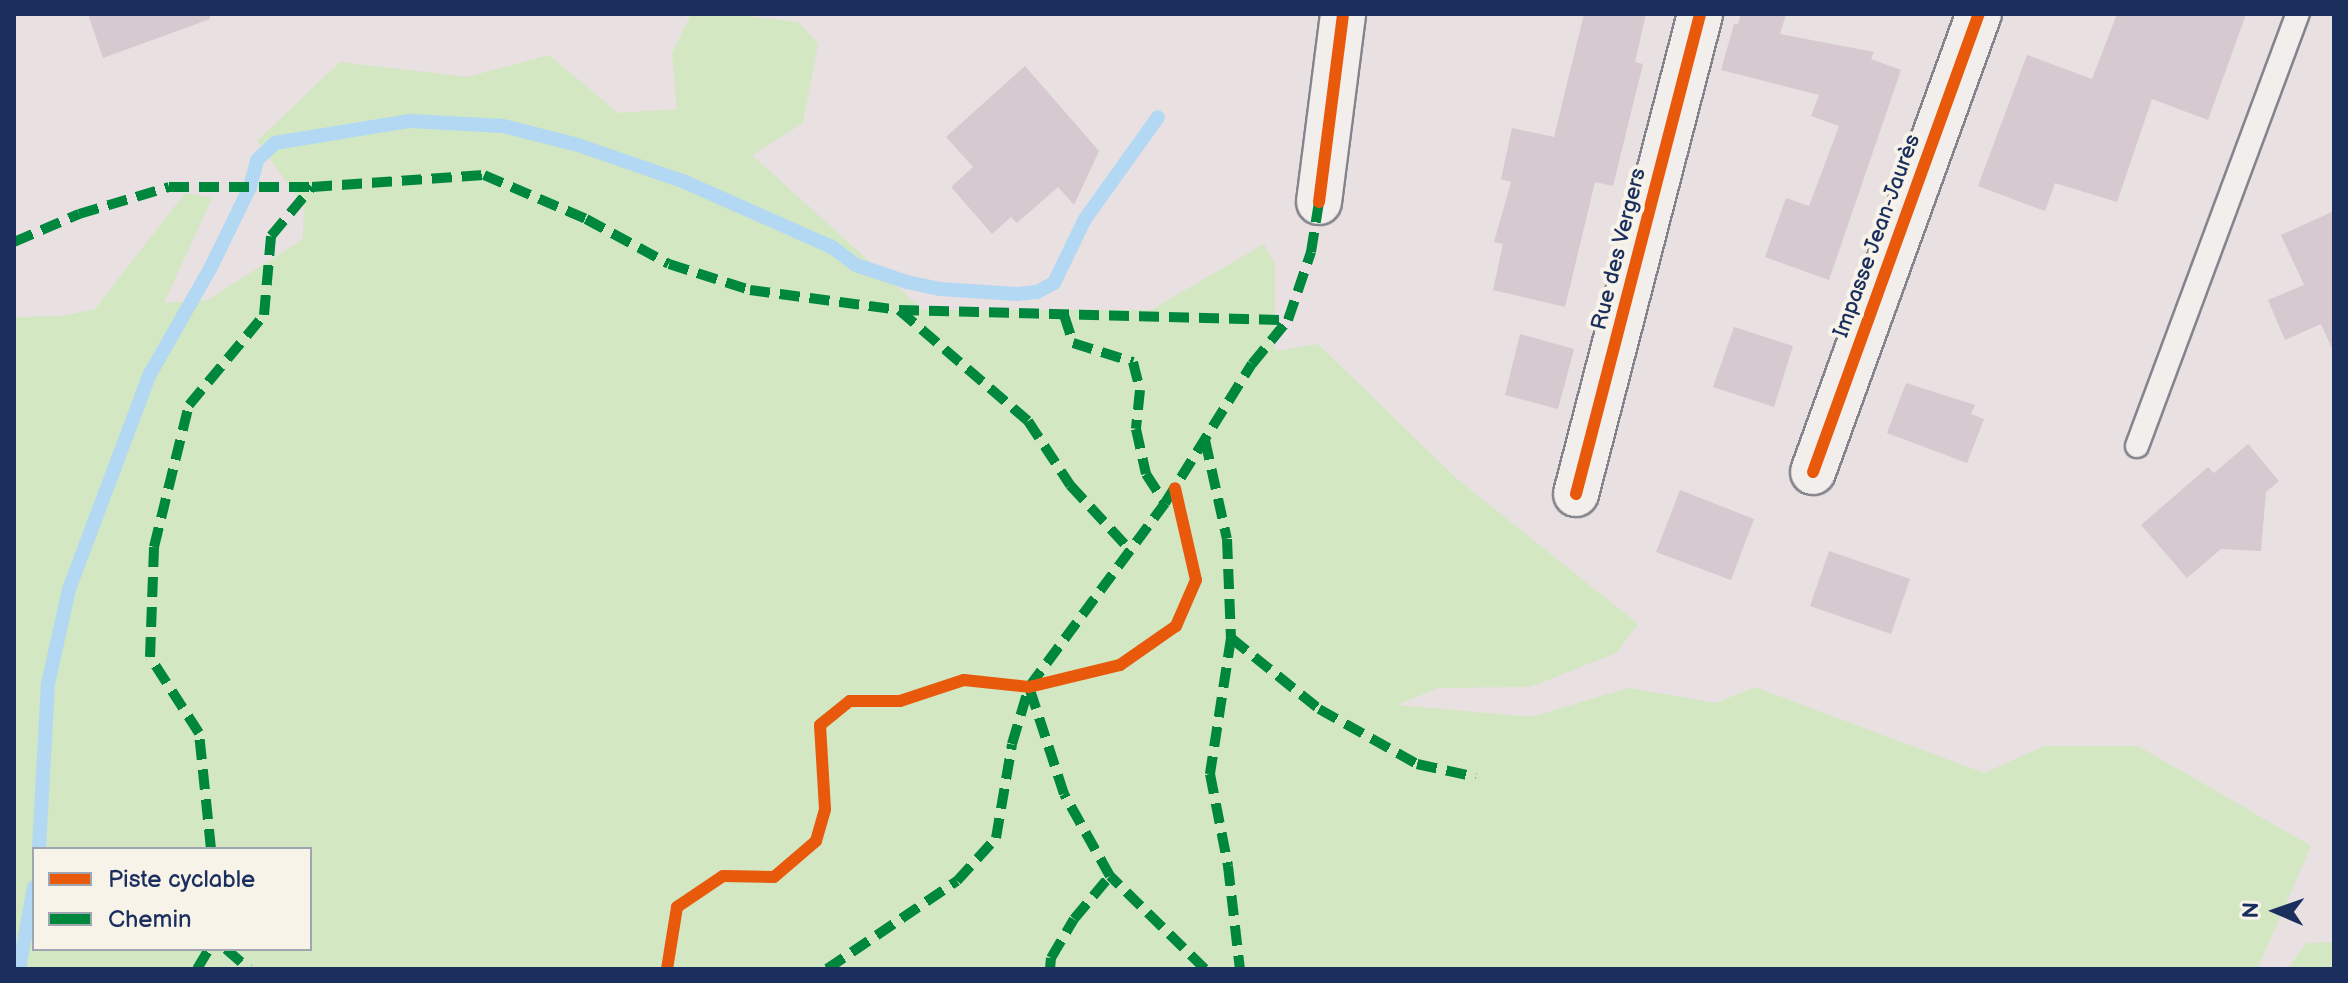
<!DOCTYPE html>
<html>
<head>
<meta charset="utf-8">
<style>
	body { margin:0 }
	#map { position:relative; width:2348px; height:983px; overflow:hidden; background:#e9e0e1; font-family:"Balsamiq Sans",sans-serif }
	div>[style] { position:absolute }
	[style*='--x'] { left:calc(var(--x)*1px); top:calc(var(--y)*1px); width:calc(var(--w)*1px); rotate:calc(var(--a)*1deg) }
	.green>* { inset:0; background:#d2e7c2 }
	.stream>* { height:14px; margin:-7px; padding:0 7px; transform-origin:7px; border-radius:7px; background:#b2d8f3 }
	.building>* { inset:0; background:#d6c9cf }
	.roads { filter:drop-shadow(2px 0 #84848d) drop-shadow(-2px 0 #84848d) drop-shadow(0 2px #84848d) drop-shadow(0 -2px #84848d) }
	.lane>* { height:22px; margin:-11px; padding:0 11px; transform-origin:11px; border-radius:11px; background:#f1eeeb }
	.street>* { height:44px; margin:-22px; padding:0 22px; transform-origin:22px; border-radius:22px; background:#f1eeeb }
	.quiet>* { height:10px; margin-top:-5px; transform-origin:0; background:repeating-linear-gradient(90deg,#00873e 0 20px,transparent 0 30px) }
	.cycleway>* { height:12px; margin:-6px; padding:0 6px; transform-origin:6px; border-radius:6px; background:#e8590c }
	span { translate:-50% -50%; white-space:nowrap; text-align:center; line-height:1.15; -webkit-text-stroke:8px #f7f3e8; paint-order:stroke }
	.street-label { font-size:22px; color:#1b2f5e }
	.frame { position:absolute; inset:0; border:16px solid #1b2f5e; pointer-events:none }
	.legend { position:absolute; left:32px; top:847px; width:280px; height:104px; box-sizing:border-box; background:#f7f3e8; border:2px solid #9fa5b1; margin:0; padding:10px 14px; list-style:none; font-size:24px; color:#1b2f5e }
	.legend li { display:flex; align-items:center; gap:16px; height:40px }
	.legend b { width:40px; border:2px solid #9fa5b1 }
	.north { position:absolute; left:2236px; top:871px; width:80px; height:80px; -webkit-text-stroke:6px #f7f3e8; paint-order:stroke; rotate:272deg; font-size:22px; font-weight:700; line-height:32px; text-align:center; color:#1b2f5e }
	.north::after { content:''; display:block; margin:auto; width:28px; height:36px; background:#1b2f5e; clip-path:polygon(50% 0,100% 100%,50% 72%,0 100%) }
</style>
</head>
<body>
<div id="map">
	<div class="green">
		<i style="clip-path:polygon(evenodd,691px 14px,732px 14px,798px 22px,818px 44px,803px 123px,752px 155px,923px 310px,1151px 310px,1264px 244px,1275px 264px,1275px 351px,1318px 344px,1457px 479px,1638px 624px,1616px 653px,1530px 687px,1438px 688px,1397px 705px,1532px 717px,1628px 688px,1716px 703px,1755px 687px,1984px 773px,2045px 746px,2138px 746px,2311px 846px,2259px 965px,2263px 969px,14px 969px,14px 317px,63px 316px,95px 309px,185px 193px,212px 198px,164px 303px,208px 300px,303px 239px,304px 206px,257px 141px,340px 62px,468px 77px,549px 55px,618px 113px,677px 109px,672px 53px,691px 14px,34px 849px,310px 849px,310px 949px,34px 949px,34px 849px)"></i>
		<i style="clip-path:polygon(2334px 942px,2334px 969px,2287px 969px,2307px 943px)"></i>
	</div>
	<div class="stream">
		<i style="--x:39;--y:849;--w:165;--a:-86.9"></i>
		<i style="--x:48;--y:684;--w:97;--a:-77.5"></i>
		<i style="--x:69;--y:589;--w:230;--a:-69.4"></i>
		<i style="--x:150;--y:374;--w:121;--a:-60.3"></i>
		<i style="--x:210;--y:269;--w:91;--a:-64"></i>
		<i style="--x:250;--y:187;--w:28;--a:-75"></i>
		<i style="--x:257;--y:160;--w:25;--a:-43"></i>
		<i style="--x:275;--y:143;--w:137;--a:-9.3"></i>
		<i style="--x:410;--y:121;--w:93;--a:3.1"></i>
		<i style="--x:503;--y:126;--w:77;--a:14.2"></i>
		<i style="--x:578;--y:145;--w:113;--a:19.1"></i>
		<i style="--x:685;--y:182;--w:161;--a:23.9"></i>
		<i style="--x:832;--y:247;--w:30;--a:37"></i>
		<i style="--x:856;--y:265;--w:54;--a:18.4"></i>
		<i style="--x:907;--y:282;--w:34;--a:12"></i>
		<i style="--x:940;--y:289;--w:77;--a:3.7"></i>
		<i style="--x:1017;--y:294;--w:20;--a:-6"></i>
		<i style="--x:1037;--y:292;--w:19;--a:-28"></i>
		<i style="--x:1054;--y:283;--w:71;--a:-64.2"></i>
		<i style="--x:1085;--y:219;--w:125;--a:-54.4"></i>
		<i style="--x:19;--y:969;--w:83;--a:-79.6"></i>
	</div>
	<div class="building">
		<i style="clip-path:polygon(88px 14px,210px 14px,210px 19px,103px 58px)"></i>
		<i style="clip-path:polygon(1584px 14px,1646px 14px,1635px 62px,1643px 64px,1613px 186px,1595px 182px,1565px 307px,1493px 290px,1503px 244px,1494px 242px,1511px 182px,1501px 179px,1512px 128px,1554px 137px)"></i>
		<i style="clip-path:polygon(1741px 14px,1786px 14px,1780px 34px,1874px 52px,1871px 59px,1901px 70px,1829px 280px,1765px 257px,1786px 198px,1809px 206px,1839px 126px,1811px 116px,1819px 95px,1721px 70px,1734px 24px,1738px 24px)"></i>
		<i style="clip-path:polygon(2117px 14px,2246px 14px,2208px 120px,2152px 99px,2117px 202px,2055px 183px,2045px 211px,1978px 186px,2027px 55px,2092px 79px)"></i>
		<i style="clip-path:polygon(1025px 66px,1099px 151px,1074px 205px,1058px 187px,1017px 223px,1011px 217px,992px 234px,951px 187px,973px 167px,946px 137px)"></i>
		<i style="clip-path:polygon(2334px 211px,2334px 353px,2321px 324px,2285px 340px,2268px 300px,2304px 285px,2281px 235px)"></i>
		<i style="clip-path:polygon(1734px 327px,1793px 346px,1774px 407px,1713px 387px)"></i>
		<i style="clip-path:polygon(1520px 334px,1574px 349px,1558px 409px,1505px 395px)"></i>
		<i style="clip-path:polygon(1906px 383px,1975px 405px,1971px 414px,1984px 419px,1967px 463px,1887px 433px)"></i>
		<i style="clip-path:polygon(2248px 444px,2279px 481px,2266px 492px,2261px 551px,2221px 549px,2187px 578px,2141px 525px,2208px 467px,2214px 473px)"></i>
		<i style="clip-path:polygon(1680px 490px,1754px 519px,1731px 580px,1656px 552px)"></i>
		<i style="clip-path:polygon(1829px 551px,1910px 579px,1891px 634px,1810px 606px)"></i>
	</div>
	<div class="roads">
		<div class="lane">
			<i style="--x:2137;--y:446;--w:461;--a:-69.6"></i>
		</div>
		<div class="street">
			<i style="--x:1319;--y:202;--w:190;--a:-82.7"></i>
			<i style="--x:1813;--y:472;--w:487;--a:-70.1"></i>
			<i style="--x:1576;--y:494;--w:496;--a:-75.5"></i>
		</div>
	</div>
	<div class="quiet">
		<i style="--x:14;--y:242;--w:71;--a:-23.3"></i>
		<i style="--x:79;--y:214;--w:94;--a:-16.7"></i>
		<i style="--x:169;--y:187;--w:143;--a:0"></i>
		<i style="--x:312;--y:187;--w:172;--a:-4"></i>
		<i style="--x:484;--y:175;--w:111;--a:23.3"></i>
		<i style="--x:586;--y:219;--w:94;--a:28.5"></i>
		<i style="--x:669;--y:264;--w:85;--a:17.8"></i>
		<i style="--x:750;--y:290;--w:150;--a:7.6"></i>
		<i style="--x:899;--y:310;--w:389;--a:1.5"></i>
		<i style="--x:899;--y:310;--w:170;--a:40.7"></i>
		<i style="--x:1028;--y:421;--w:77;--a:56.7"></i>
		<i style="--x:1070;--y:485;--w:90;--a:47.3"></i>
		<i style="--x:1064;--y:315;--w:29;--a:72"></i>
		<i style="--x:1073;--y:343;--w:63;--a:17.6"></i>
		<i style="--x:1133;--y:362;--w:29;--a:76"></i>
		<i style="--x:1140;--y:390;--w:39;--a:96"></i>
		<i style="--x:1136;--y:429;--w:46;--a:77.5"></i>
		<i style="--x:1146;--y:474;--w:35;--a:57"></i>
		<i style="--x:1205;--y:440;--w:101;--a:77.5"></i>
		<i style="--x:1227;--y:539;--w:99;--a:87.7"></i>
		<i style="--x:1231;--y:638;--w:138;--a:98.8"></i>
		<i style="--x:1210;--y:774;--w:94;--a:78.9"></i>
		<i style="--x:1228;--y:866;--w:104;--a:83.4"></i>
		<i style="--x:1231;--y:638;--w:113;--a:38.9"></i>
		<i style="--x:1319;--y:709;--w:112;--a:29.3"></i>
		<i style="--x:1417;--y:764;--w:60;--a:12.4"></i>
		<i style="--x:211;--y:849;--w:117;--a:-95.9"></i>
		<i style="--x:199;--y:733;--w:90;--a:-122.8"></i>
		<i style="--x:150;--y:657;--w:110;--a:-87.9"></i>
		<i style="--x:154;--y:547;--w:146;--a:-76.2"></i>
		<i style="--x:189;--y:405;--w:117;--a:-50.2"></i>
		<i style="--x:264;--y:315;--w:79;--a:-84.9"></i>
		<i style="--x:271;--y:236;--w:64;--a:-50.1"></i>
		<i style="--x:226;--y:949;--w:30;--a:41"></i>
		<i style="--x:197;--y:969;--w:23;--a:-59"></i>
		<i style="--x:827;--y:969;--w:157;--a:-34.1"></i>
		<i style="--x:957;--y:881;--w:58;--a:-47.8"></i>
		<i style="--x:996;--y:838;--w:95;--a:-80.3"></i>
		<i style="--x:1012;--y:744;--w:59;--a:-73.4"></i>
		<i style="--x:1050;--y:969;--w:11;--a:-85"></i>
		<i style="--x:1051;--y:958;--w:45;--a:-59.5"></i>
		<i style="--x:1074;--y:919;--w:56;--a:-50.1"></i>
		<i style="--x:1205;--y:969;--w:133;--a:-135.6"></i>
		<i style="--x:1110;--y:876;--w:94;--a:-119.3"></i>
		<i style="--x:1064;--y:794;--w:113;--a:-108.1"></i>
		<i style="--x:1029;--y:687;--w:229;--a:-53.5"></i>
		<i style="--x:1165;--y:503;--w:164;--a:-58"></i>
		<i style="--x:1252;--y:364;--w:57;--a:-50.7"></i>
		<i style="--x:1288;--y:320;--w:72;--a:-71.3"></i>
		<i style="--x:1311;--y:252;--w:51;--a:-80.9"></i>
	</div>
	<div class="cycleway">
		<i style="--x:1319;--y:202;--w:190;--a:-82.7"></i>
		<i style="--x:1813;--y:472;--w:487;--a:-70.1"></i>
		<i style="--x:1576;--y:494;--w:496;--a:-75.5"></i>
		<i style="--x:667;--y:969;--w:63;--a:-80.8"></i>
		<i style="--x:677;--y:907;--w:55;--a:-34"></i>
		<i style="--x:723;--y:876;--w:51;--a:1.1"></i>
		<i style="--x:774;--y:877;--w:55;--a:-40.6"></i>
		<i style="--x:816;--y:841;--w:33;--a:-74"></i>
		<i style="--x:825;--y:809;--w:84;--a:-93.4"></i>
		<i style="--x:820;--y:725;--w:38;--a:-39"></i>
		<i style="--x:850;--y:701;--w:50;--a:0"></i>
		<i style="--x:900;--y:701;--w:67;--a:-18.2"></i>
		<i style="--x:964;--y:680;--w:65;--a:6.1"></i>
		<i style="--x:1029;--y:687;--w:94;--a:-13.6"></i>
		<i style="--x:1120;--y:665;--w:68;--a:-34.9"></i>
		<i style="--x:1176;--y:626;--w:50;--a:-66.5"></i>
		<i style="--x:1196;--y:580;--w:94;--a:-102.9"></i>
	</div>
	<div class="street-label">
		<span style="left:1877px;top:236px;rotate:-70deg">Impasse Jean-Jaurès</span>
		<span style="left:1619px;top:249px;rotate:-76deg">Rue des Vergers</span>
	</div>
	<div class="frame"></div>
	<ul class="legend">
	<li><b style="height:10px;background:#e8590c"></b>Piste cyclable</li>
	<li><b style="height:10px;background:#00873e"></b>Chemin</li>
	</ul>
	<div class="north">N</div>
</div>
</body>
</html>
